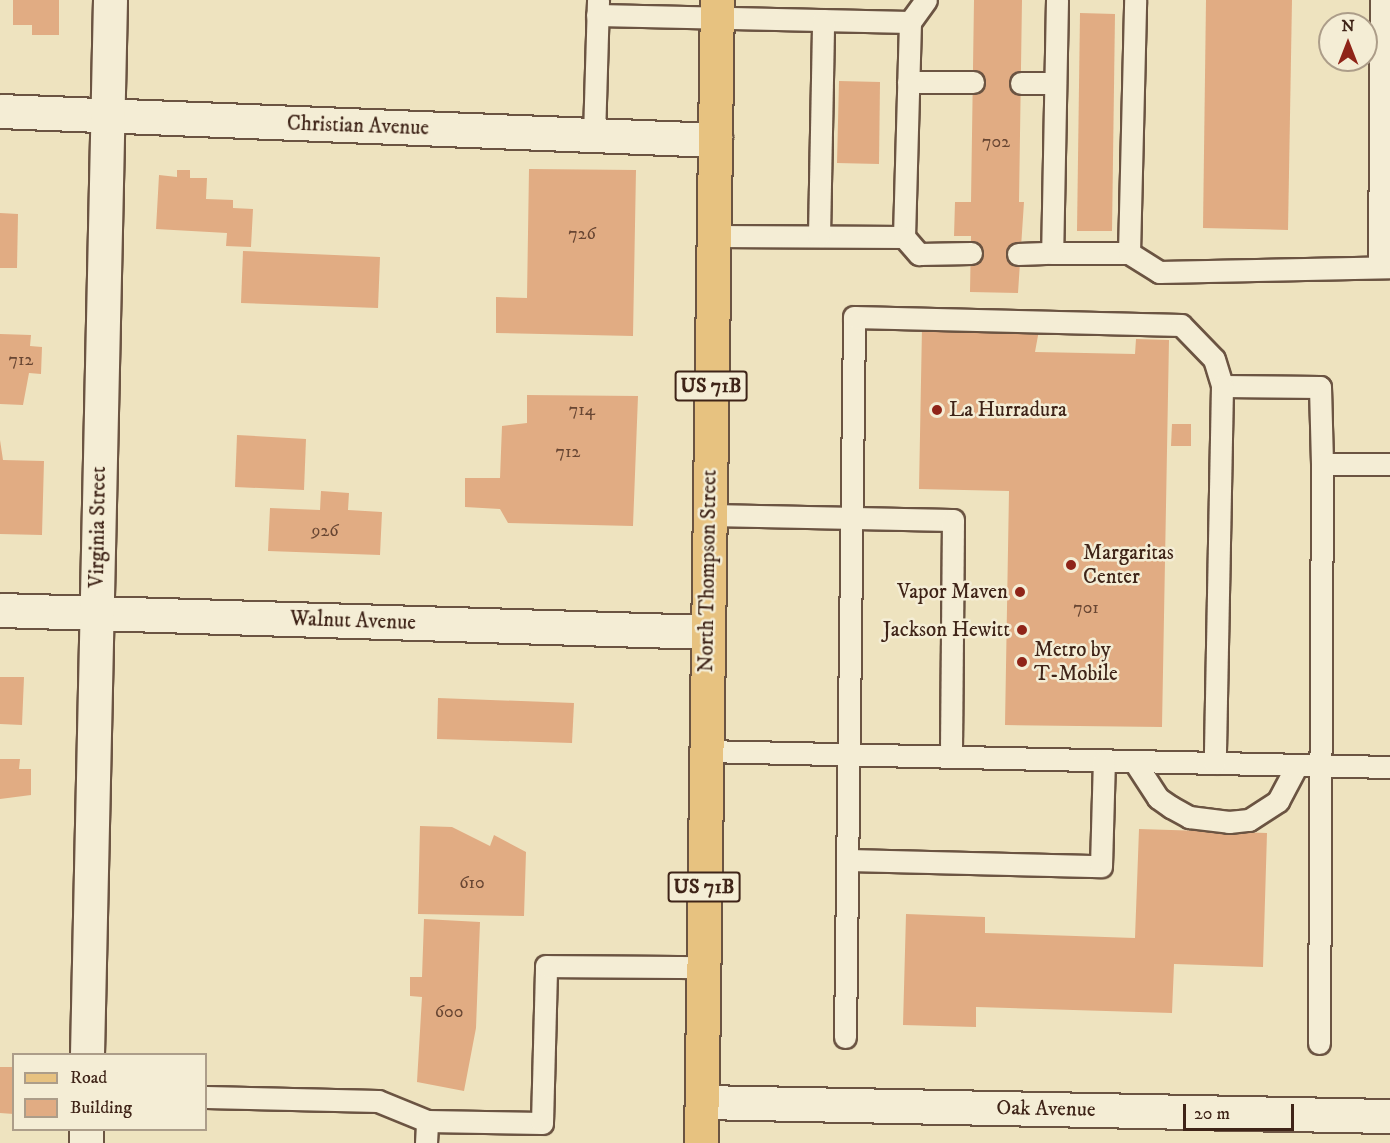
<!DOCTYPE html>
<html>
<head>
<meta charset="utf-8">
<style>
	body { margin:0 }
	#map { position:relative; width:1390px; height:1143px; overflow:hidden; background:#eee3bf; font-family:"IM FELL DW Pica",serif }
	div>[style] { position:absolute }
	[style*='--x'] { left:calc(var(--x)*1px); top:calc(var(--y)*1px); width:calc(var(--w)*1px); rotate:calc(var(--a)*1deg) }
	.building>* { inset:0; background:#e1ac83 }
	.roads { filter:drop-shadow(2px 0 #6b5442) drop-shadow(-2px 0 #6b5442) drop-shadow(0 2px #6b5442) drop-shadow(0 -2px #6b5442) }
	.service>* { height:21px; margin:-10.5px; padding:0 10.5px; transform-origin:10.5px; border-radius:10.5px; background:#f4edd5 }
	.minor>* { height:33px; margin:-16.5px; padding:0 16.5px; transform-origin:16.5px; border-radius:16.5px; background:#f4edd5 }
	.primary>* { height:33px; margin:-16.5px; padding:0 16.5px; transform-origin:16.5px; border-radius:16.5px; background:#e7c280 }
	.dots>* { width:16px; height:16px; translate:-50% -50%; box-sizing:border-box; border:3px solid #f4edd5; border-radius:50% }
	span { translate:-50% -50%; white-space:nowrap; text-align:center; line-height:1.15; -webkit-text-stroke:5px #f4edd5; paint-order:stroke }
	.number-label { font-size:18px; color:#684633 }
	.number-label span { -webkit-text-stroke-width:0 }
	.shield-label span { padding:2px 4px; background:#f4edd5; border:2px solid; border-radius:4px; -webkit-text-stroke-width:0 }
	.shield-label { font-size:20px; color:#3f2418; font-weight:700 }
	.street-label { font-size:21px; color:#3f2418 }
	.poi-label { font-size:21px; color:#3f2418 }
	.left { translate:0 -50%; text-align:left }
	.right { translate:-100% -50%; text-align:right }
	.legend { position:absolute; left:12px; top:1053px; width:195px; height:78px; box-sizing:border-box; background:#f4edd5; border:2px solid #ac9d89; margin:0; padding:8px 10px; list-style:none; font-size:18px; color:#3f2418 }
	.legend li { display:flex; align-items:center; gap:12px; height:30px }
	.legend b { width:30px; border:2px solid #ac9d89 }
	.north { position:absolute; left:1318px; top:12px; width:60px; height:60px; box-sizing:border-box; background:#f4edd5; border:2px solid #ac9d89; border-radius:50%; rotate:0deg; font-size:16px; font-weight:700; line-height:24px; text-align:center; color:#3f2418 }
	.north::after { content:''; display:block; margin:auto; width:21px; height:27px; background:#8f2418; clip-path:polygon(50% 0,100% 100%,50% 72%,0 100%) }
	.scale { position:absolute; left:1183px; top:1104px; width:111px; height:27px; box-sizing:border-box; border:3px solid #3f2418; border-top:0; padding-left:8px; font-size:18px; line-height:21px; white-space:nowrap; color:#3f2418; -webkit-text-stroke:4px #f4edd5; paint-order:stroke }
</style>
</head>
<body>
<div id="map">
	<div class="building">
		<i style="clip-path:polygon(13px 0,59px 0,59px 35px,32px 35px,32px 25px,13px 25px)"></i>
		<i style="clip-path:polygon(974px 0,1022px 0,1019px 202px,1024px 202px,1018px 293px,970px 292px,971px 236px,954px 236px,955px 202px,971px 202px)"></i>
		<i style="clip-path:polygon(1206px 0,1292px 0,1288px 230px,1203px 228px)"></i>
		<i style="clip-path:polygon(1080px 13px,1115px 14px,1112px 231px,1077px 231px)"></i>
		<i style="clip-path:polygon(839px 81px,880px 82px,879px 164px,837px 163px)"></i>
		<i style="clip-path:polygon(529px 169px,636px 170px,633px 336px,496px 333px,496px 297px,527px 298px)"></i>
		<i style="clip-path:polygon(177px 170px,190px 170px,190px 178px,207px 178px,206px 199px,233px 200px,233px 208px,253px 209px,251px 247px,226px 246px,227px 233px,156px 229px,159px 175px,177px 177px)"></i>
		<i style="clip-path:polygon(0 213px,18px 214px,17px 268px,0 268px)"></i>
		<i style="clip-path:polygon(243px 251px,380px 257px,378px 308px,241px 303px)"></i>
		<i style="clip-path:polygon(922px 327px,1039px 330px,1035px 352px,1135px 354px,1136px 339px,1169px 340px,1162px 727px,1005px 725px,1009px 491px,919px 489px)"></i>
		<i style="clip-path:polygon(0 334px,31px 335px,30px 346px,42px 347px,41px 374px,29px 373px,23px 405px,0 404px)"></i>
		<i style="clip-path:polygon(527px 395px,638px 396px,633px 526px,508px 523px,500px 509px,465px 507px,465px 478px,500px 478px,502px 426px,527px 423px)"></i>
		<i style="clip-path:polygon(1172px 424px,1191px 424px,1191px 446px,1171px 446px)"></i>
		<i style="clip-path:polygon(237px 435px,306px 439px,304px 490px,235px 487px)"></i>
		<i style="clip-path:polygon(0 440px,3px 460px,44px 461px,42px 535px,0 534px)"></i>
		<i style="clip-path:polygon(321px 491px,349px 493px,348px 510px,382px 512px,380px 555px,268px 551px,270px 508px,320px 510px)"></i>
		<i style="clip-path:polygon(0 677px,24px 677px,22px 725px,0 724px)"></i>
		<i style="clip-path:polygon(438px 698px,574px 703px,572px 743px,437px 739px)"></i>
		<i style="clip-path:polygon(0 759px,20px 759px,19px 769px,31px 769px,31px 795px,0 799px)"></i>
		<i style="clip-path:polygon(420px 826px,452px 827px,490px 846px,494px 835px,526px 852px,524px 916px,418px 914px)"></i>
		<i style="clip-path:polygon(1139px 829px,1267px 833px,1263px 967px,1174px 964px,1172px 1013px,976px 1007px,976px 1027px,903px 1025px,906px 914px,985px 917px,985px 933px,1135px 938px)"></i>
		<i style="clip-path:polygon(424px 919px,480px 922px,476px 1028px,464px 1091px,417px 1082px,422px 997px,410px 996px,410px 977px,422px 977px)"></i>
		<i style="clip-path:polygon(0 1067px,14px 1067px,14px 1114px,0 1113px)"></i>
	</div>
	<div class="roads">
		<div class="service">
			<i style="--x:1057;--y:0;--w:253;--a:91.1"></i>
			<i style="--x:1052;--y:253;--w:77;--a:0"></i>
			<i style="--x:1129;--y:253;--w:253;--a:-88.6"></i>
			<i style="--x:597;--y:15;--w:313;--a:1.3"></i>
			<i style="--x:910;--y:22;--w:215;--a:91.6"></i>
			<i style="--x:904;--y:237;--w:190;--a:-179.7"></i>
			<i style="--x:910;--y:22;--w:27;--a:-54"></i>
			<i style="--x:908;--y:82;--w:65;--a:0"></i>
			<i style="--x:1021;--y:83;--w:34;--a:0"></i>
			<i style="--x:594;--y:136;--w:136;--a:-88.3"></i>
			<i style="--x:819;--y:236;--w:216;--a:-88.9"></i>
			<i style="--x:904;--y:237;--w:23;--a:49"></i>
			<i style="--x:919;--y:254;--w:52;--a:-1.1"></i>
			<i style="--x:1129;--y:253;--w:36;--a:32"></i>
			<i style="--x:1159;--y:272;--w:231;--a:-1.2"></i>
			<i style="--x:1018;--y:254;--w:34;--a:-2"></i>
			<i style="--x:1379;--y:265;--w:265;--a:-89.6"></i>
			<i style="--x:1222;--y:386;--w:98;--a:0.6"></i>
			<i style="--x:1320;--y:387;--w:77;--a:88.5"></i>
			<i style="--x:709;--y:515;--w:244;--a:1.2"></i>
			<i style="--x:953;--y:520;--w:237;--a:90.5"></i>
			<i style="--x:705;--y:751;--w:685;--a:1.34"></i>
			<i style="--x:1134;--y:761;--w:44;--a:57"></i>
			<i style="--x:1158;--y:798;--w:16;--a:35"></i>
			<i style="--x:1171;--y:807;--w:21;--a:29"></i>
			<i style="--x:1189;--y:817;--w:40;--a:7.1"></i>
			<i style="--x:1229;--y:822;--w:20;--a:-6"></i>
			<i style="--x:1249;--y:820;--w:35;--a:-33"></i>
			<i style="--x:1278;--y:801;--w:40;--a:-62"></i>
			<i style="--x:849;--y:860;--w:252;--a:1.4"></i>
			<i style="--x:1101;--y:866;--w:105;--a:-88.4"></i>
			<i style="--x:845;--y:1037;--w:720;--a:-89.28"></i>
			<i style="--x:854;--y:317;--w:327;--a:1.4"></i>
			<i style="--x:1181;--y:325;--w:47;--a:45.9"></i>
			<i style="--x:1214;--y:359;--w:28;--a:73"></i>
			<i style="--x:1222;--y:386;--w:377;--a:91.1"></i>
			<i style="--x:1319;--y:1043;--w:579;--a:-89.7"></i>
			<i style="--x:1322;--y:464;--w:68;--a:0"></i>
			<i style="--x:206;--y:1097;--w:172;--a:1.3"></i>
			<i style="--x:378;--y:1101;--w:53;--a:22.2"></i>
			<i style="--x:426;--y:1143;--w:22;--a:-87"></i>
			<i style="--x:427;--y:1121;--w:115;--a:1"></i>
			<i style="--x:542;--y:1123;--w:157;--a:-88.5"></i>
			<i style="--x:546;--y:966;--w:157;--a:0.4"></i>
		</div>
		<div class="minor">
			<i style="--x:0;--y:111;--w:716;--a:2.32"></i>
			<i style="--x:0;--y:610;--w:706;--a:1.78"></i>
			<i style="--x:87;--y:1054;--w:1054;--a:-88.75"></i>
			<i style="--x:702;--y:1102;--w:688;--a:1.17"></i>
			<i style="--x:86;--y:1143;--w:13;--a:-90"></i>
		</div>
		<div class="primary">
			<i style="--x:701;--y:1143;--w:1143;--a:-89.2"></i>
		</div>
	</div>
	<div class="dots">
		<i style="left:937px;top:410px;background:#8f2418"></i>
		<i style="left:1071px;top:565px;background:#8f2418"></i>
		<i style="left:1020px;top:592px;background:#8f2418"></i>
		<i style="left:1022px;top:630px;background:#8f2418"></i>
		<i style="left:1022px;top:662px;background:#8f2418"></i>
	</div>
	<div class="number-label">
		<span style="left:996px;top:142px">702</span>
		<span style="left:582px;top:234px">726</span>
		<span style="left:21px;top:360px">712</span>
		<span style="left:582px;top:410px">714</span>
		<span style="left:568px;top:452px">712</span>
		<span style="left:325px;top:531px">926</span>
		<span style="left:1086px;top:608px">701</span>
		<span style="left:472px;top:883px">610</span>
		<span style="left:449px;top:1012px">600</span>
	</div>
	<div class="shield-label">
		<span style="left:711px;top:386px">US 71B</span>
		<span style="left:704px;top:887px">US 71B</span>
	</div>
	<div class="street-label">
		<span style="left:358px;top:126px;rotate:2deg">Christian Avenue</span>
		<span style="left:98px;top:527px;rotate:-89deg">Virginia Street</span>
		<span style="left:708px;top:571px;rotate:-89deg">North Thompson Street</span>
		<span style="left:353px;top:621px;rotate:2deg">Walnut Avenue</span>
		<span style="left:1046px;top:1109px;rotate:1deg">Oak Avenue</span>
	</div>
	<div class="poi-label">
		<span class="left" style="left:949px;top:410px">La Hurradura</span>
		<span class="left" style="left:1083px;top:565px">Margaritas<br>Center</span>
		<span class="right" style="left:1008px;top:592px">Vapor Maven</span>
		<span class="right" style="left:1010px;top:630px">Jackson Hewitt</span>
		<span class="left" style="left:1034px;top:662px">Metro by<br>T-Mobile</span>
	</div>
	<ul class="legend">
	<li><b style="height:8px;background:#e7c280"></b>Road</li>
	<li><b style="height:16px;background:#e1ac83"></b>Building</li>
	</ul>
	<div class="north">N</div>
	<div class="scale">20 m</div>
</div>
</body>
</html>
